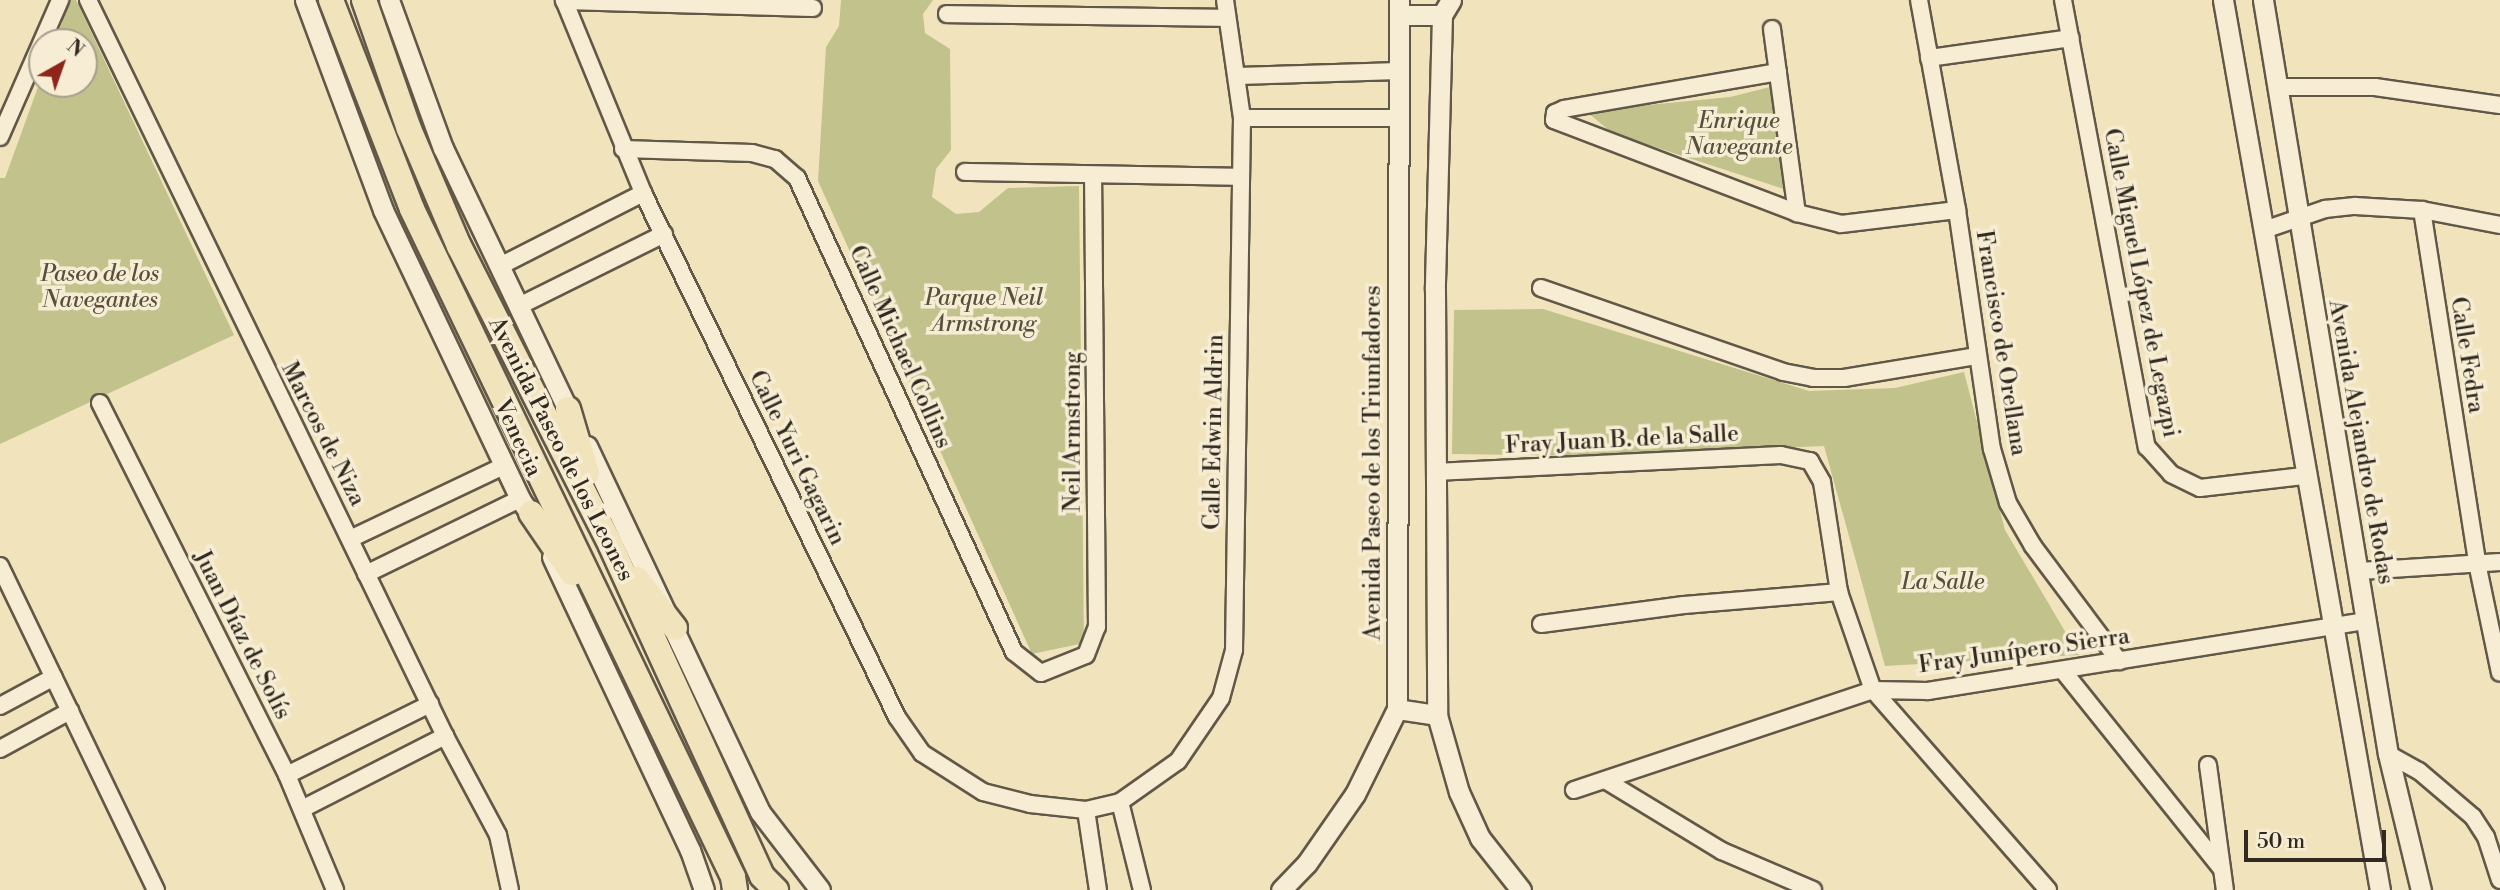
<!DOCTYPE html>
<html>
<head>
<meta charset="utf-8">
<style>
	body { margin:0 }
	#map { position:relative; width:2500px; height:890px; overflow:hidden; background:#f1e4bd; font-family:"Libre Bodoni",serif }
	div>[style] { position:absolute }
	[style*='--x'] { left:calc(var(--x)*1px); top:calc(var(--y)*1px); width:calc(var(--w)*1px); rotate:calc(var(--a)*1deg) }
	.green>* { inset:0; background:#c1c28c }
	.roads { filter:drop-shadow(2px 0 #625848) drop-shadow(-2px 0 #625848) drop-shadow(0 2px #625848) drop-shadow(0 -2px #625848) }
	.minor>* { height:16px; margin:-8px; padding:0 8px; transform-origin:8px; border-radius:8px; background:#f6edd4 }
	.tertiary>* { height:19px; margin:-9.5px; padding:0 9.5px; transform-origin:9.5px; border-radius:9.5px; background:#f6edd4 }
	.primary>* { height:24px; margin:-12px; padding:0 12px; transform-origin:12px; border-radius:12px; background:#f1e4bd }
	span { translate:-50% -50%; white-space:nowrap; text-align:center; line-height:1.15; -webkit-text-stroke:7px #f6edd4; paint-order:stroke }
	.park-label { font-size:23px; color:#56503c; font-style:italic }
	.street-label { font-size:23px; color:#322a21 }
	.north { position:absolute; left:28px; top:28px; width:70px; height:70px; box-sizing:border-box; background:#f6edd4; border:2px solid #a89f8c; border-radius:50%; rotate:40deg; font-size:19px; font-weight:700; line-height:28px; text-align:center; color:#322a21 }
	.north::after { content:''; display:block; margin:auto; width:24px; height:32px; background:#8f2418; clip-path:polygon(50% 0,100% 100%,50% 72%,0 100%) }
	.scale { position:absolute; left:2244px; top:830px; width:142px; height:32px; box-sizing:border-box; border:4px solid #322a21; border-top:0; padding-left:9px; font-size:21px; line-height:24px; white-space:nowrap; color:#322a21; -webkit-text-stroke:5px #f6edd4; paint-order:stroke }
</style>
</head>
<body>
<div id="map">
	<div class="green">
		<i style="clip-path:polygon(70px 0,76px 0,234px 335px,0 444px,0 178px,5px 178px,42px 76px,42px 84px,84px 84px,84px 42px,55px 42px)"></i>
		<i style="clip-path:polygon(841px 0,933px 0,923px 14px,925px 33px,950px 49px,951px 150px,936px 169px,932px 197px,956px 214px,979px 212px,1008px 188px,1079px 186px,1084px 643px,1032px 654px,818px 181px,826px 47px,839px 26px)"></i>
		<i style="clip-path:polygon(1770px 87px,1787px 190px,1612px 133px,1586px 111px,1730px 97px)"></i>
		<i style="clip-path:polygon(1543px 309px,1809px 391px,1895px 388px,1964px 372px,2005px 530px,2079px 655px,1885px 666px,1824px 446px,1584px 456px,1452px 454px,1454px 310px)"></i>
	</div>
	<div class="roads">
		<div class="minor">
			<i style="--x:88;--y:0;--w:818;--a:64.12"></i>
			<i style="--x:445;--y:736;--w:112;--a:61.8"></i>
			<i style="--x:498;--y:835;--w:56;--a:77.7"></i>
			<i style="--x:564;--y:0;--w:209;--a:67.7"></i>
			<i style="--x:643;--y:193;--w:582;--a:64.14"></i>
			<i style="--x:897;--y:717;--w:44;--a:55.2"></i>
			<i style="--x:922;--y:753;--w:72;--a:32.6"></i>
			<i style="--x:983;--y:792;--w:49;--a:14.3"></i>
			<i style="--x:1030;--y:804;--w:56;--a:6.1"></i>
			<i style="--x:1086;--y:810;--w:35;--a:-13"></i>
			<i style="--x:1120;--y:802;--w:71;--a:-35.3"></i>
			<i style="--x:1178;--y:761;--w:76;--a:-55.7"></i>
			<i style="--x:1221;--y:698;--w:50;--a:-74.8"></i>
			<i style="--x:1234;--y:650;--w:532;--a:-89.14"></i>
			<i style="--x:1242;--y:118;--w:119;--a:-98.2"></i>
			<i style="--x:1919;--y:0;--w:213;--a:79.7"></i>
			<i style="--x:1957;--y:210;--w:242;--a:81.7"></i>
			<i style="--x:1992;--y:449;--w:56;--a:73.5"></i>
			<i style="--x:2008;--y:503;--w:50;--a:59.8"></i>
			<i style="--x:2033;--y:546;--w:144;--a:53.2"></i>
			<i style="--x:2063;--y:0;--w:455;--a:79.4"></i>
			<i style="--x:2147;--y:447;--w:36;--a:48"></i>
			<i style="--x:2171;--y:474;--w:32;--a:26"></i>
			<i style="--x:2200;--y:488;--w:104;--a:-6.6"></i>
			<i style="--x:564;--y:1;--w:249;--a:1.6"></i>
			<i style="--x:947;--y:14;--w:280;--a:0.8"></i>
			<i style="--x:1772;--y:29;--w:186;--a:82.3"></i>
			<i style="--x:1929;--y:58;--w:143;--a:-8"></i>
			<i style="--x:1778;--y:72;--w:217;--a:170.2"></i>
			<i style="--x:1564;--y:109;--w:10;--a:156"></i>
			<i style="--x:1555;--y:113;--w:7;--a:98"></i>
			<i style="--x:1554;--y:120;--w:260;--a:20.9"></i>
			<i style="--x:1797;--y:213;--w:45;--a:14"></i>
			<i style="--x:1841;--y:224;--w:117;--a:-6.9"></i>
			<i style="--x:1238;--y:76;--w:161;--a:-1.8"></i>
			<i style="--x:2279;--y:87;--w:96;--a:0"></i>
			<i style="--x:2375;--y:87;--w:126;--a:8.2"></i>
			<i style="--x:1242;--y:118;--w:156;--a:0"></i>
			<i style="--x:0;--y:137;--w:150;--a:-66.3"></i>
			<i style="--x:623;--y:149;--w:129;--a:1.8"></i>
			<i style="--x:752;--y:153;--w:24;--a:15"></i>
			<i style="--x:775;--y:159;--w:29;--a:41"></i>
			<i style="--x:797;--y:178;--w:521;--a:65.4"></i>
			<i style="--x:1014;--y:652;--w:34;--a:38"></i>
			<i style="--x:1041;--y:673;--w:48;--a:-21.8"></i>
			<i style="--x:1086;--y:655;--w:30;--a:-69"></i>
			<i style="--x:1097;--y:627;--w:451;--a:-90.5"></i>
			<i style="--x:965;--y:172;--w:276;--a:1"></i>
			<i style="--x:2422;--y:210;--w:357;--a:81.1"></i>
			<i style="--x:2477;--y:563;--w:112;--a:78.2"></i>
			<i style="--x:2264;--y:230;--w:65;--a:-19"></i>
			<i style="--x:2325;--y:209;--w:30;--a:-6"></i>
			<i style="--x:2355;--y:206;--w:67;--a:3.4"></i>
			<i style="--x:2422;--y:210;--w:79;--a:10.9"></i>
			<i style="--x:500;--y:266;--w:161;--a:-27"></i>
			<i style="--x:1541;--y:288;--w:256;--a:19.1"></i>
			<i style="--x:1783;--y:372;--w:31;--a:11"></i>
			<i style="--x:1813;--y:378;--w:31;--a:0"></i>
			<i style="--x:1844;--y:378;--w:135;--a:-9.4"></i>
			<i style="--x:519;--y:306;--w:162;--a:-26.4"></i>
			<i style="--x:100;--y:403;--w:416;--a:63.3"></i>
			<i style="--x:287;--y:775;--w:125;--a:67.3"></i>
			<i style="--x:1435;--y:472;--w:346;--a:-2.8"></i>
			<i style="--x:1781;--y:455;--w:30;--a:12"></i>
			<i style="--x:1810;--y:461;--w:24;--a:60"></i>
			<i style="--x:1822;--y:482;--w:111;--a:81.2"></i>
			<i style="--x:1839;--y:592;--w:104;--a:70.9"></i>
			<i style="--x:1873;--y:690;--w:266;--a:48.8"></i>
			<i style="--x:350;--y:539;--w:170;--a:-25.4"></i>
			<i style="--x:0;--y:566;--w:360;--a:64.3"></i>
			<i style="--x:2360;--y:571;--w:140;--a:-3.7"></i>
			<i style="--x:366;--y:574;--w:171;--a:-26"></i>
			<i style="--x:1541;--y:624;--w:144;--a:-7.6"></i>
			<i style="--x:1684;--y:605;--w:156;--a:-4.8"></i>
			<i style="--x:2064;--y:672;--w:253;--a:51.3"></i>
			<i style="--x:0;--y:706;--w:61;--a:-28.2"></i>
			<i style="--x:0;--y:749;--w:80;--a:-28.5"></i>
			<i style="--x:2388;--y:754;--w:35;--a:29"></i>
			<i style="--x:2419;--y:771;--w:71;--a:40.4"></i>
			<i style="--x:2473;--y:817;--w:24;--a:57"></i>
			<i style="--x:2486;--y:837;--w:45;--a:72"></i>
			<i style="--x:2208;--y:765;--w:126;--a:82.3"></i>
			<i style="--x:287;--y:775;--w:160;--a:-26.4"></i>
			<i style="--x:1605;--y:780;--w:137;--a:31.3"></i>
			<i style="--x:1722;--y:851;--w:99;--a:23.2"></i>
			<i style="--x:1574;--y:790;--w:315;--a:-18.5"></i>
			<i style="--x:1873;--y:690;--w:55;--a:1"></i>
			<i style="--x:1928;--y:691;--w:445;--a:-9.1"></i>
			<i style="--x:1120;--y:802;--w:91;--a:76"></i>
			<i style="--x:302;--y:809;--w:161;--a:-27"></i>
			<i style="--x:1086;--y:810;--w:81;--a:81.5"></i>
		</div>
		<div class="tertiary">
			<i style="--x:305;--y:0;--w:224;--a:69.6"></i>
			<i style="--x:383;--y:210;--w:320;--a:64.6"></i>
			<i style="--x:520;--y:499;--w:29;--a:56"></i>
			<i style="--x:389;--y:0;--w:158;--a:70"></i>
			<i style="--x:443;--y:148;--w:301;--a:64.5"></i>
			<i style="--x:1451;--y:0;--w:17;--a:121"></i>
			<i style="--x:1442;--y:15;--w:275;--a:91.5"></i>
			<i style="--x:1435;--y:290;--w:425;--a:89.7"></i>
			<i style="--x:1437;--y:715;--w:80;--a:74.1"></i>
			<i style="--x:1459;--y:792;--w:51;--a:65.5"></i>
			<i style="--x:1480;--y:838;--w:66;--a:51.7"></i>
			<i style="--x:2223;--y:0;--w:904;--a:80"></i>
			<i style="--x:2263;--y:0;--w:764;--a:80.59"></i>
			<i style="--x:2388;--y:754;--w:140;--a:76.4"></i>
			<i style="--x:1401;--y:15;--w:41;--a:0"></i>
			<i style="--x:587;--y:446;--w:405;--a:64.7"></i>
			<i style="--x:760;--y:812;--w:98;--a:52.4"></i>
			<i style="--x:552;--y:557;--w:324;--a:64.8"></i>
			<i style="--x:690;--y:850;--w:42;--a:70.7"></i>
			<i style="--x:1397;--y:709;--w:40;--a:8.5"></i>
			<i style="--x:1281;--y:890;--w:37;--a:-46"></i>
			<i style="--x:1307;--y:863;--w:84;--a:-55.2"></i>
			<i style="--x:1355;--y:794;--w:95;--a:-63.7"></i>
			<i style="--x:1397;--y:709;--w:709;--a:-89.84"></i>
		</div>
		<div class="primary">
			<i style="--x:331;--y:0;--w:224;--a:68.8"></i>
			<i style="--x:412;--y:209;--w:741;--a:64.33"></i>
			<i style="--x:733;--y:877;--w:13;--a:81"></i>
			<i style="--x:364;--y:0;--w:137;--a:70.8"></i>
			<i style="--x:409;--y:129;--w:127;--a:66.9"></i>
			<i style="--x:459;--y:246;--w:336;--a:63.1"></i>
			<i style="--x:611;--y:546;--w:363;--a:65.4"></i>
			<i style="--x:762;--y:876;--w:20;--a:45"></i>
			<i style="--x:568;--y:409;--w:67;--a:73.5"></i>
			<i style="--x:531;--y:513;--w:73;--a:55.7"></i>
			<i style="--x:637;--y:579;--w:62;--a:52.2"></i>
		</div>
	</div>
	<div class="park-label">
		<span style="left:1739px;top:134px">Enrique<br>Navegante</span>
		<span style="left:100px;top:287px">Paseo de los<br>Navegantes</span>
		<span style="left:984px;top:311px">Parque Neil<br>Armstrong</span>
		<span style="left:1943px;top:582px">La Salle</span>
	</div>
	<div class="street-label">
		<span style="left:2141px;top:283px;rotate:79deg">Calle Miguel López de Legazpi</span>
		<span style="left:2001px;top:343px;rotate:81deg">Francisco de Orellana</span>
		<span style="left:900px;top:347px;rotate:66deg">Calle Michael Collins</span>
		<span style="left:2467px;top:355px;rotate:81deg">Calle Fedra</span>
		<span style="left:1073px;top:432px;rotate:-90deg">Neil Armstrong</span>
		<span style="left:1214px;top:432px;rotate:-89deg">Calle Edwin Aldrin</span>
		<span style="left:323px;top:434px;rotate:63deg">Marcos de Niza</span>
		<span style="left:518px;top:438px;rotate:65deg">Venecia</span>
		<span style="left:1622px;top:440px;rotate:-3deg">Fray Juan B. de la Salle</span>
		<span style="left:2361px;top:442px;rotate:80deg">Avenida Alejandro de Rodas</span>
		<span style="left:561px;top:449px;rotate:63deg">Avenida Paseo de los Leones</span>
		<span style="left:797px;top:458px;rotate:64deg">Calle Yuri Gagarin</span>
		<span style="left:1373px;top:463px;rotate:-90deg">Avenida Paseo de los Triunfadores</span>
		<span style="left:242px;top:635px;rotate:63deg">Juan Díaz de Solís</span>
		<span style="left:2024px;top:651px;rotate:-8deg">Fray Junípero Sierra</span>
	</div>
	<div class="north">N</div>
	<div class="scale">50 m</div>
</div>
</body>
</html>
